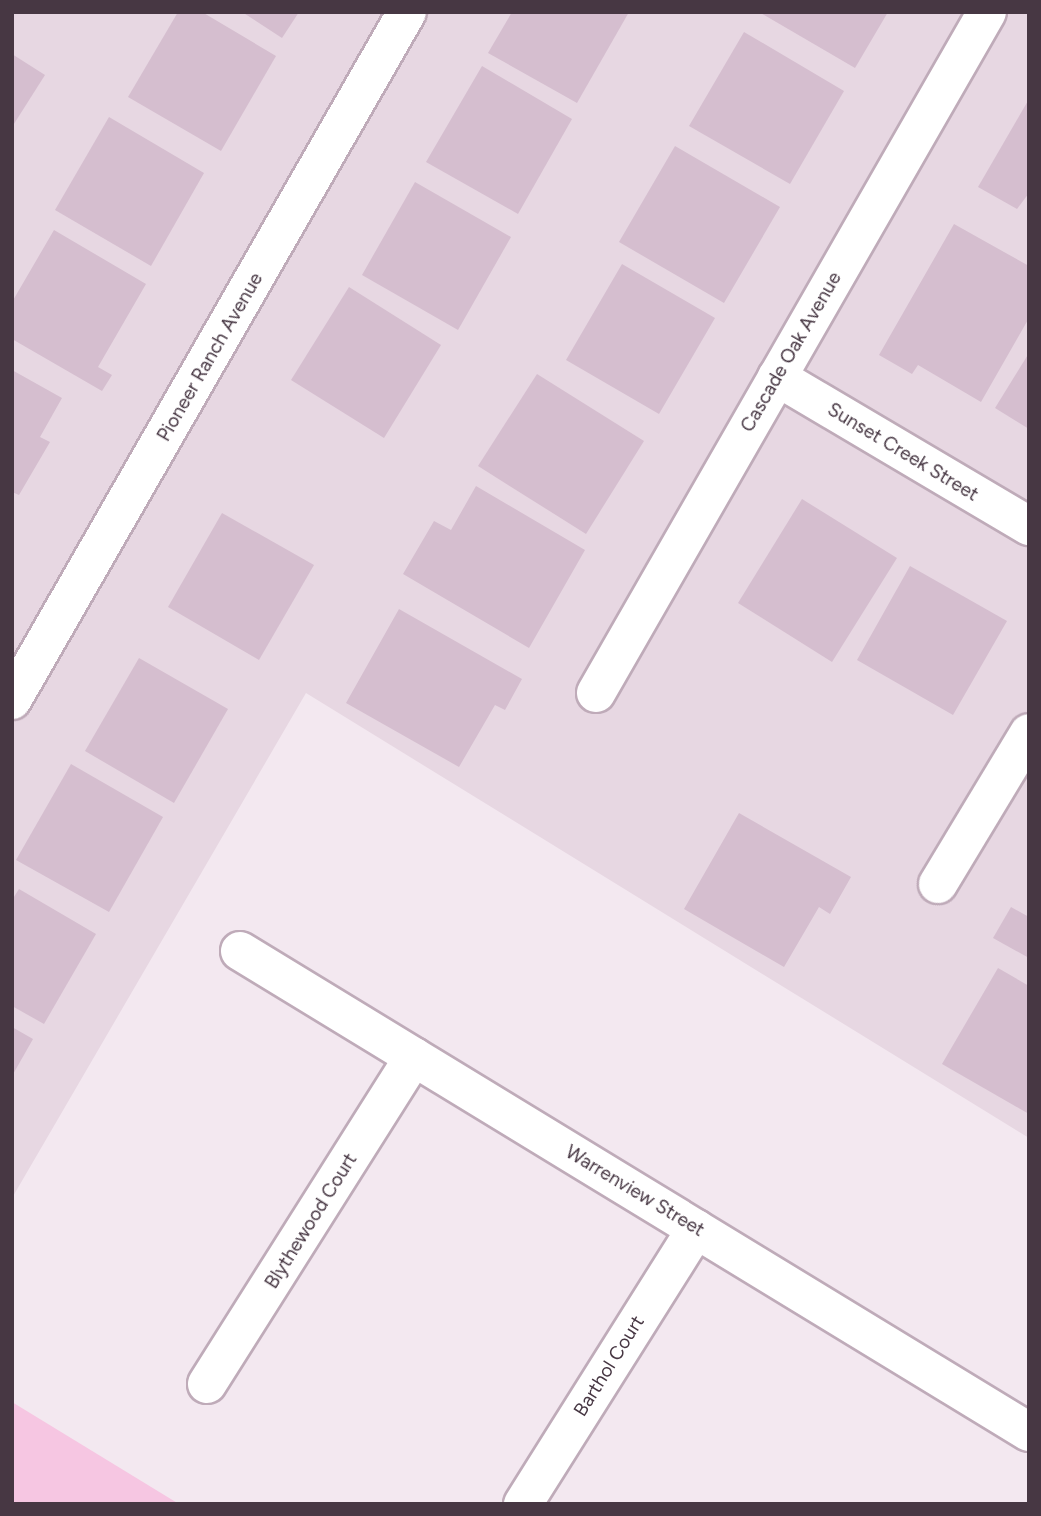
<!DOCTYPE html>
<html>
<head>
<meta charset="utf-8">
<style>
	body { margin:0 }
	#map { position:relative; width:1041px; height:1516px; overflow:hidden; background:#f3e8f0; font-family:Figtree,sans-serif }
	div>[style] { position:absolute }
	[style*='--x'] { left:calc(var(--x)*1px); top:calc(var(--y)*1px); width:calc(var(--w)*1px); rotate:calc(var(--a)*1deg) }
	.residential>* { inset:0; background:#e7d7e2 }
	.sand>* { inset:0; background:#f6c6e2 }
	.building>* { inset:0; background:#d5becf }
	.roads { filter:drop-shadow(2px 0 #bfabb9) drop-shadow(-2px 0 #bfabb9) drop-shadow(0 2px #bfabb9) drop-shadow(0 -2px #bfabb9) }
	.street>* { height:38px; margin:-19px; padding:0 19px; transform-origin:19px; border-radius:19px; background:#fff }
	span { translate:-50% -50%; white-space:nowrap; text-align:center; line-height:1.15; -webkit-text-stroke:6px #fff; paint-order:stroke }
	.street-label { font-size:19px; color:#473743 }
	.frame { position:absolute; inset:0; border:14px solid #473743; pointer-events:none }
</style>
</head>
<body>
<div id="map">
	<div class="residential">
		<i style="clip-path:polygon(12px 12px,1029px 12px,1029px 1138px,306px 693px,12px 1198px)"></i>
	</div>
	<div class="sand">
		<i style="clip-path:polygon(12px 1402px,179px 1504px,12px 1504px)"></i>
	</div>
	<div class="building">
		<i style="clip-path:polygon(178px 12px,202px 12px,276px 56px,221px 151px,128px 97px)"></i>
		<i style="clip-path:polygon(242px 12px,299px 12px,282px 38px)"></i>
		<i style="clip-path:polygon(512px 12px,629px 12px,577px 103px,488px 53px)"></i>
		<i style="clip-path:polygon(759px 12px,888px 12px,855px 68px)"></i>
		<i style="clip-path:polygon(744px 32px,844px 91px,790px 184px,689px 126px)"></i>
		<i style="clip-path:polygon(12px 54px,45px 75px,12px 127px)"></i>
		<i style="clip-path:polygon(482px 66px,572px 119px,518px 214px,426px 162px)"></i>
		<i style="clip-path:polygon(1029px 99px,1029px 193px,1017px 209px,978px 187px)"></i>
		<i style="clip-path:polygon(109px 117px,204px 173px,151px 266px,55px 210px)"></i>
		<i style="clip-path:polygon(675px 146px,780px 207px,724px 303px,619px 242px)"></i>
		<i style="clip-path:polygon(415px 182px,511px 237px,458px 330px,362px 275px)"></i>
		<i style="clip-path:polygon(954px 224px,1029px 266px,1029px 318px,981px 402px,918px 365px,912px 374px,879px 355px)"></i>
		<i style="clip-path:polygon(54px 230px,146px 284px,98px 367px,112px 375px,102px 391px,12px 339px,12px 302px)"></i>
		<i style="clip-path:polygon(622px 264px,715px 318px,659px 414px,566px 360px)"></i>
		<i style="clip-path:polygon(349px 287px,441px 345px,384px 438px,291px 380px)"></i>
		<i style="clip-path:polygon(1029px 353px,1029px 429px,995px 408px)"></i>
		<i style="clip-path:polygon(12px 370px,62px 398px,40px 437px,50px 442px,19px 495px,12px 492px)"></i>
		<i style="clip-path:polygon(537px 374px,644px 441px,586px 534px,478px 466px)"></i>
		<i style="clip-path:polygon(476px 486px,585px 550px,529px 648px,403px 574px,434px 521px,451px 530px)"></i>
		<i style="clip-path:polygon(802px 499px,897px 558px,832px 662px,738px 603px)"></i>
		<i style="clip-path:polygon(222px 513px,314px 565px,259px 660px,168px 607px)"></i>
		<i style="clip-path:polygon(910px 566px,1007px 621px,953px 715px,857px 660px)"></i>
		<i style="clip-path:polygon(399px 609px,522px 679px,505px 710px,495px 705px,459px 767px,346px 703px)"></i>
		<i style="clip-path:polygon(139px 658px,228px 709px,174px 803px,85px 751px)"></i>
		<i style="clip-path:polygon(71px 764px,163px 817px,109px 912px,16px 860px)"></i>
		<i style="clip-path:polygon(739px 813px,851px 877px,830px 914px,819px 907px,784px 967px,684px 909px)"></i>
		<i style="clip-path:polygon(19px 889px,96px 934px,44px 1024px,12px 1006px,12px 900px)"></i>
		<i style="clip-path:polygon(1011px 907px,1029px 917px,1029px 958px,993px 938px)"></i>
		<i style="clip-path:polygon(998px 968px,1029px 986px,1029px 1114px,942px 1064px)"></i>
		<i style="clip-path:polygon(12px 1027px,33px 1039px,12px 1076px)"></i>
	</div>
	<div class="roads">
		<div class="street">
			<i style="--x:777;--y:377;--w:293;--a:30.6"></i>
			<i style="--x:596;--y:693;--w:785;--a:-60.14"></i>
			<i style="--x:12;--y:700;--w:793;--a:-60.14"></i>
			<i style="--x:938;--y:884;--w:176;--a:-58.9"></i>
			<i style="--x:240;--y:951;--w:924;--a:31.37"></i>
			<i style="--x:207;--y:1384;--w:387;--a:-57.7"></i>
			<i style="--x:523;--y:1504;--w:325;--a:-57.8"></i>
		</div>
	</div>
	<div class="street-label">
		<span style="left:791px;top:352px;rotate:-60deg">Cascade Oak Avenue</span>
		<span style="left:210px;top:357px;rotate:-60deg">Pioneer Ranch Avenue</span>
		<span style="left:903px;top:452px;rotate:31deg">Sunset Creek Street</span>
		<span style="left:635px;top:1191px;rotate:31deg">Warrenview Street</span>
		<span style="left:311px;top:1221px;rotate:-58deg">Blythewood Court</span>
		<span style="left:609px;top:1366px;rotate:-58deg">Barthol Court</span>
	</div>
	<div class="frame"></div>
</div>
</body>
</html>
